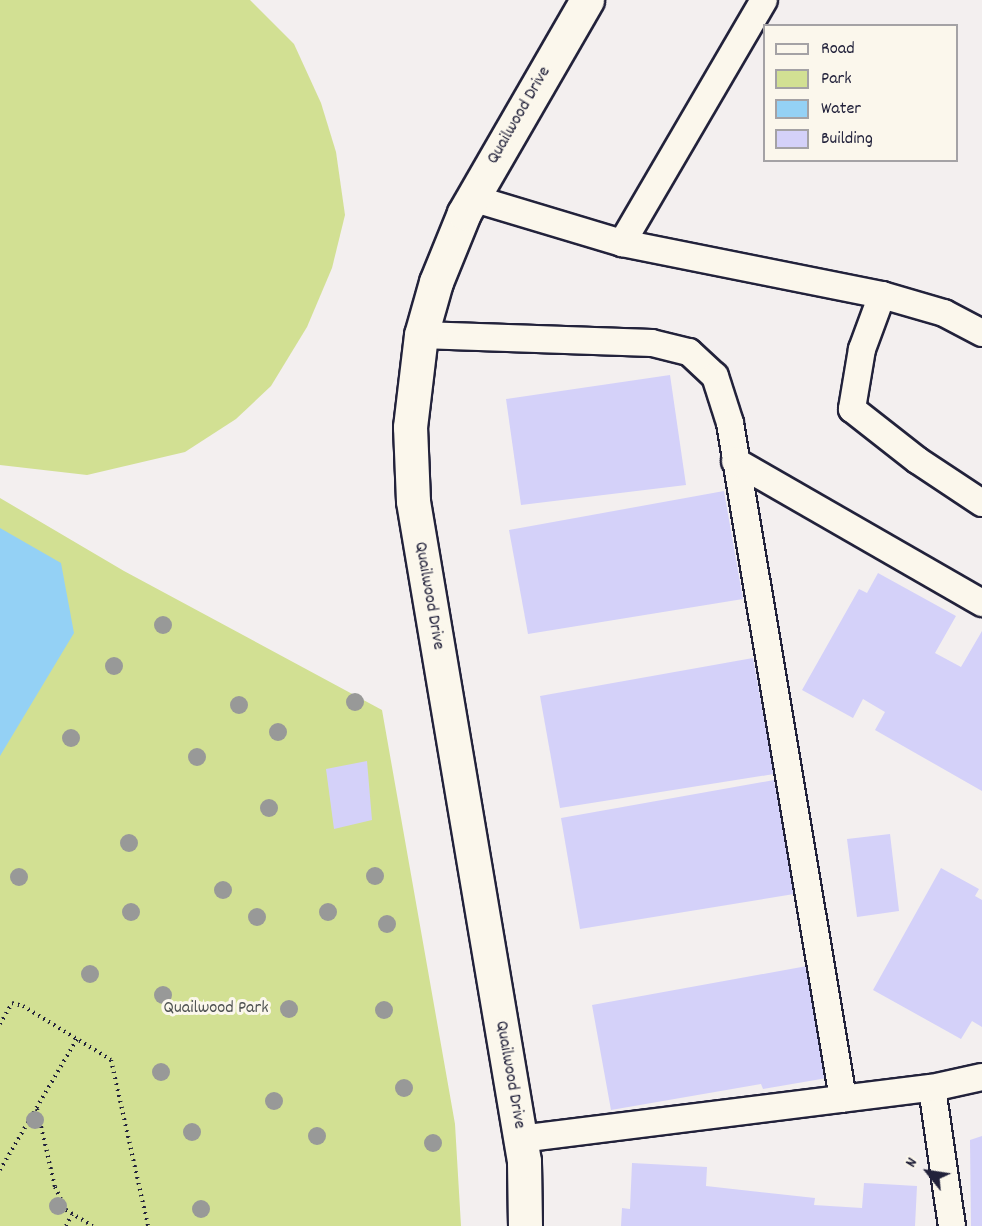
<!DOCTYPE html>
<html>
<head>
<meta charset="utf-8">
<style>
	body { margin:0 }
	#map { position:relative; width:982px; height:1226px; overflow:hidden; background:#f3efef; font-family:Dekko,sans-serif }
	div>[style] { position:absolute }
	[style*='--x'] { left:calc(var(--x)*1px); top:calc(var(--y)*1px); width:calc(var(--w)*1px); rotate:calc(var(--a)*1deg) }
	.green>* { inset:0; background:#d2e093 }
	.water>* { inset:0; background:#94d1f5 }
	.building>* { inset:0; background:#d4d1f9 }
	.path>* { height:4px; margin-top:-2px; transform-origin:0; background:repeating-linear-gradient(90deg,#22223b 0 1.5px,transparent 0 6px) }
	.roads { filter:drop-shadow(2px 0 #22223b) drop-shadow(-2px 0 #22223b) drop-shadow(0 2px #22223b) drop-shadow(0 -2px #22223b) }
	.service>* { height:26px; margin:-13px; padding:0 13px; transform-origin:13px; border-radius:13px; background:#fbf7ec }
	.minor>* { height:33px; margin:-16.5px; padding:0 16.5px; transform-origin:16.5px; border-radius:16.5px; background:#fbf7ec }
	.trees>* { width:18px; height:18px; margin:-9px; border-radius:50%; background:#989998 }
	span { translate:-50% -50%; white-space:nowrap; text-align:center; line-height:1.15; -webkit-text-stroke:6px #fbf7ec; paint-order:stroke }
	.street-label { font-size:18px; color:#22223b }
	.park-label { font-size:18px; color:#4e5251 }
	.legend { position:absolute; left:763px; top:24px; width:195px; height:138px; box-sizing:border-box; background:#fbf7ec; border:2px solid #a4a2a5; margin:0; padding:8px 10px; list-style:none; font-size:18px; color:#22223b }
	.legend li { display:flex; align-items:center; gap:12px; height:30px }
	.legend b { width:30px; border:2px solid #a4a2a5 }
	.north { position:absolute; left:898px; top:1142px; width:60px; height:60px; -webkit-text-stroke:4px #fbf7ec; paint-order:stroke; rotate:300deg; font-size:16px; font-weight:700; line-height:24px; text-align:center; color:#22223b }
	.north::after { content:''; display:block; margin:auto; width:21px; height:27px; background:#22223b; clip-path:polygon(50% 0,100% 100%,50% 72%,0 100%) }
</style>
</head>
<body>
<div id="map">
	<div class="green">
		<i style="clip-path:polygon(0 0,250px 0,294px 44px,321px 103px,336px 152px,345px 215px,332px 268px,307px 327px,271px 386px,236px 419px,185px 452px,87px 475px,0 465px)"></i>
		<i style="clip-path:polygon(0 498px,124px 571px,382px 710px,455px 1124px,461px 1226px,0 1226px)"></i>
	</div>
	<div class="water">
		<i style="clip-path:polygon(0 528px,61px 563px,74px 633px,0 756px)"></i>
	</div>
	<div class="building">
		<i style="clip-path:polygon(670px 375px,686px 485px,521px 505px,506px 399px)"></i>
		<i style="clip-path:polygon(724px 491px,743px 599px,528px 634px,509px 530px)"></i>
		<i style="clip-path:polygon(878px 573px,956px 616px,935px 653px,961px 667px,982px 631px,982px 791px,875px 730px,885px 712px,863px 699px,853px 718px,802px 690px,859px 589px,867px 593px)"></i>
		<i style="clip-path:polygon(753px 658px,774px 774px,560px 808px,540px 696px)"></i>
		<i style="clip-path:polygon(367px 761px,372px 820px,334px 829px,326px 769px)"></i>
		<i style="clip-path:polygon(774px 780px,794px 894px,580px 929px,561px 818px)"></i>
		<i style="clip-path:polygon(890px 834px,899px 911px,857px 917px,847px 839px)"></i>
		<i style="clip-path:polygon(941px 868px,979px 889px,975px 896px,982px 900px,982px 1027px,972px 1021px,961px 1039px,873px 990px)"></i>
		<i style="clip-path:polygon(807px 966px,827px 1078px,763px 1089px,761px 1084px,611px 1110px,592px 1005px)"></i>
		<i style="clip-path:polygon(982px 1136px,982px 1226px,971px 1226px,970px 1140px)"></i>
		<i style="clip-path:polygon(632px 1163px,707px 1167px,706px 1186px,815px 1198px,814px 1205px,862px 1208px,864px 1183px,917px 1186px,915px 1226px,621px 1226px,622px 1208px,630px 1209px)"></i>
	</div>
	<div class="path">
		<i style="--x:0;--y:1024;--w:24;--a:-60"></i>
		<i style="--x:12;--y:1003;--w:11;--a:15"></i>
		<i style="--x:23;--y:1006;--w:103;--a:31.5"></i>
		<i style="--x:111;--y:1060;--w:170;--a:77.4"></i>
		<i style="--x:37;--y:1109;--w:80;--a:77"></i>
		<i style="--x:55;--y:1187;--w:25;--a:64"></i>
		<i style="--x:66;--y:1210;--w:31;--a:31"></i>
		<i style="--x:0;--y:1170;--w:152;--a:-59.6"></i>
		<i style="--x:66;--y:1226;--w:13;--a:-63"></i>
	</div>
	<div class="roads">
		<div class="service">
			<i style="--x:472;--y:198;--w:157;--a:16.7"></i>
			<i style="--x:622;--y:243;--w:281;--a:-59.7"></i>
			<i style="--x:622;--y:243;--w:265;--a:11.3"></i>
			<i style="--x:882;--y:295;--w:65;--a:16.2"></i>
			<i style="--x:944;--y:313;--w:43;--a:27.8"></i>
			<i style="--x:882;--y:295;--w:58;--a:110.3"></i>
			<i style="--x:862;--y:349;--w:61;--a:99.5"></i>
			<i style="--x:852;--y:409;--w:83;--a:38.1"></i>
			<i style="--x:917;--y:460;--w:78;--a:33.5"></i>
			<i style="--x:421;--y:335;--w:231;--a:2"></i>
			<i style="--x:652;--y:343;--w:38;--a:14"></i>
			<i style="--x:689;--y:352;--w:35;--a:43"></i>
			<i style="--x:715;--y:376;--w:49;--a:72.3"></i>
			<i style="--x:730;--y:423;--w:685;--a:80.51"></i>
			<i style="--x:735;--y:461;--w:285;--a:29.9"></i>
			<i style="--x:932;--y:1088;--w:139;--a:81.8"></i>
			<i style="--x:520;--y:1139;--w:415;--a:-7.1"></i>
			<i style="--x:932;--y:1088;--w:51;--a:-12.4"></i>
		</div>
		<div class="minor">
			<i style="--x:525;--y:1226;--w:65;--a:-90.9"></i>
			<i style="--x:524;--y:1161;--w:669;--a:-99.55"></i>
			<i style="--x:413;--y:501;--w:74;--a:-92.3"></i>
			<i style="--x:410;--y:427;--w:93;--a:-83.2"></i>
			<i style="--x:421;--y:335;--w:55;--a:-74.2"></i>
			<i style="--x:436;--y:282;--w:74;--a:-67.9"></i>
			<i style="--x:464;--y:213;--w:246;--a:-60"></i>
		</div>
	</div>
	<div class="trees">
		<i style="left:163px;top:625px"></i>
		<i style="left:114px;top:666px"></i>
		<i style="left:355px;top:702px"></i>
		<i style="left:239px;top:705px"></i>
		<i style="left:278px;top:732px"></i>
		<i style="left:71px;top:738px"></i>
		<i style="left:197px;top:757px"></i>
		<i style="left:269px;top:808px"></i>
		<i style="left:129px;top:843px"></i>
		<i style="left:375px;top:876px"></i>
		<i style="left:19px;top:877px"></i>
		<i style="left:223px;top:890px"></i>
		<i style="left:131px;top:912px"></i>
		<i style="left:328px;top:912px"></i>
		<i style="left:257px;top:917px"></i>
		<i style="left:387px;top:924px"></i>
		<i style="left:90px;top:974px"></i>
		<i style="left:163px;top:995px"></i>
		<i style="left:289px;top:1009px"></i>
		<i style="left:384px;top:1010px"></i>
		<i style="left:161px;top:1072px"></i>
		<i style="left:404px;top:1088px"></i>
		<i style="left:274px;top:1101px"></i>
		<i style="left:35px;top:1120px"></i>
		<i style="left:192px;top:1132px"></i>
		<i style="left:317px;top:1136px"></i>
		<i style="left:433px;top:1143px"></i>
		<i style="left:58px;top:1206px"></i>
		<i style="left:201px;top:1209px"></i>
	</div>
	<div class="street-label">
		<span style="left:520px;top:116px;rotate:-60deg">Quailwood Drive</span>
		<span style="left:428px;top:596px;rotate:80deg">Quailwood Drive</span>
		<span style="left:509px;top:1075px;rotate:80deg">Quailwood Drive</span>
	</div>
	<div class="park-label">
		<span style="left:216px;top:1009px">Quailwood Park</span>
	</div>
	<ul class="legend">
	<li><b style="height:8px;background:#fbf7ec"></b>Road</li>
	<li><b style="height:16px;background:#d2e093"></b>Park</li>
	<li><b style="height:16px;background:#94d1f5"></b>Water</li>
	<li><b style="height:16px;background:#d4d1f9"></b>Building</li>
	</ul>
	<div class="north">N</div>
</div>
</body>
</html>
